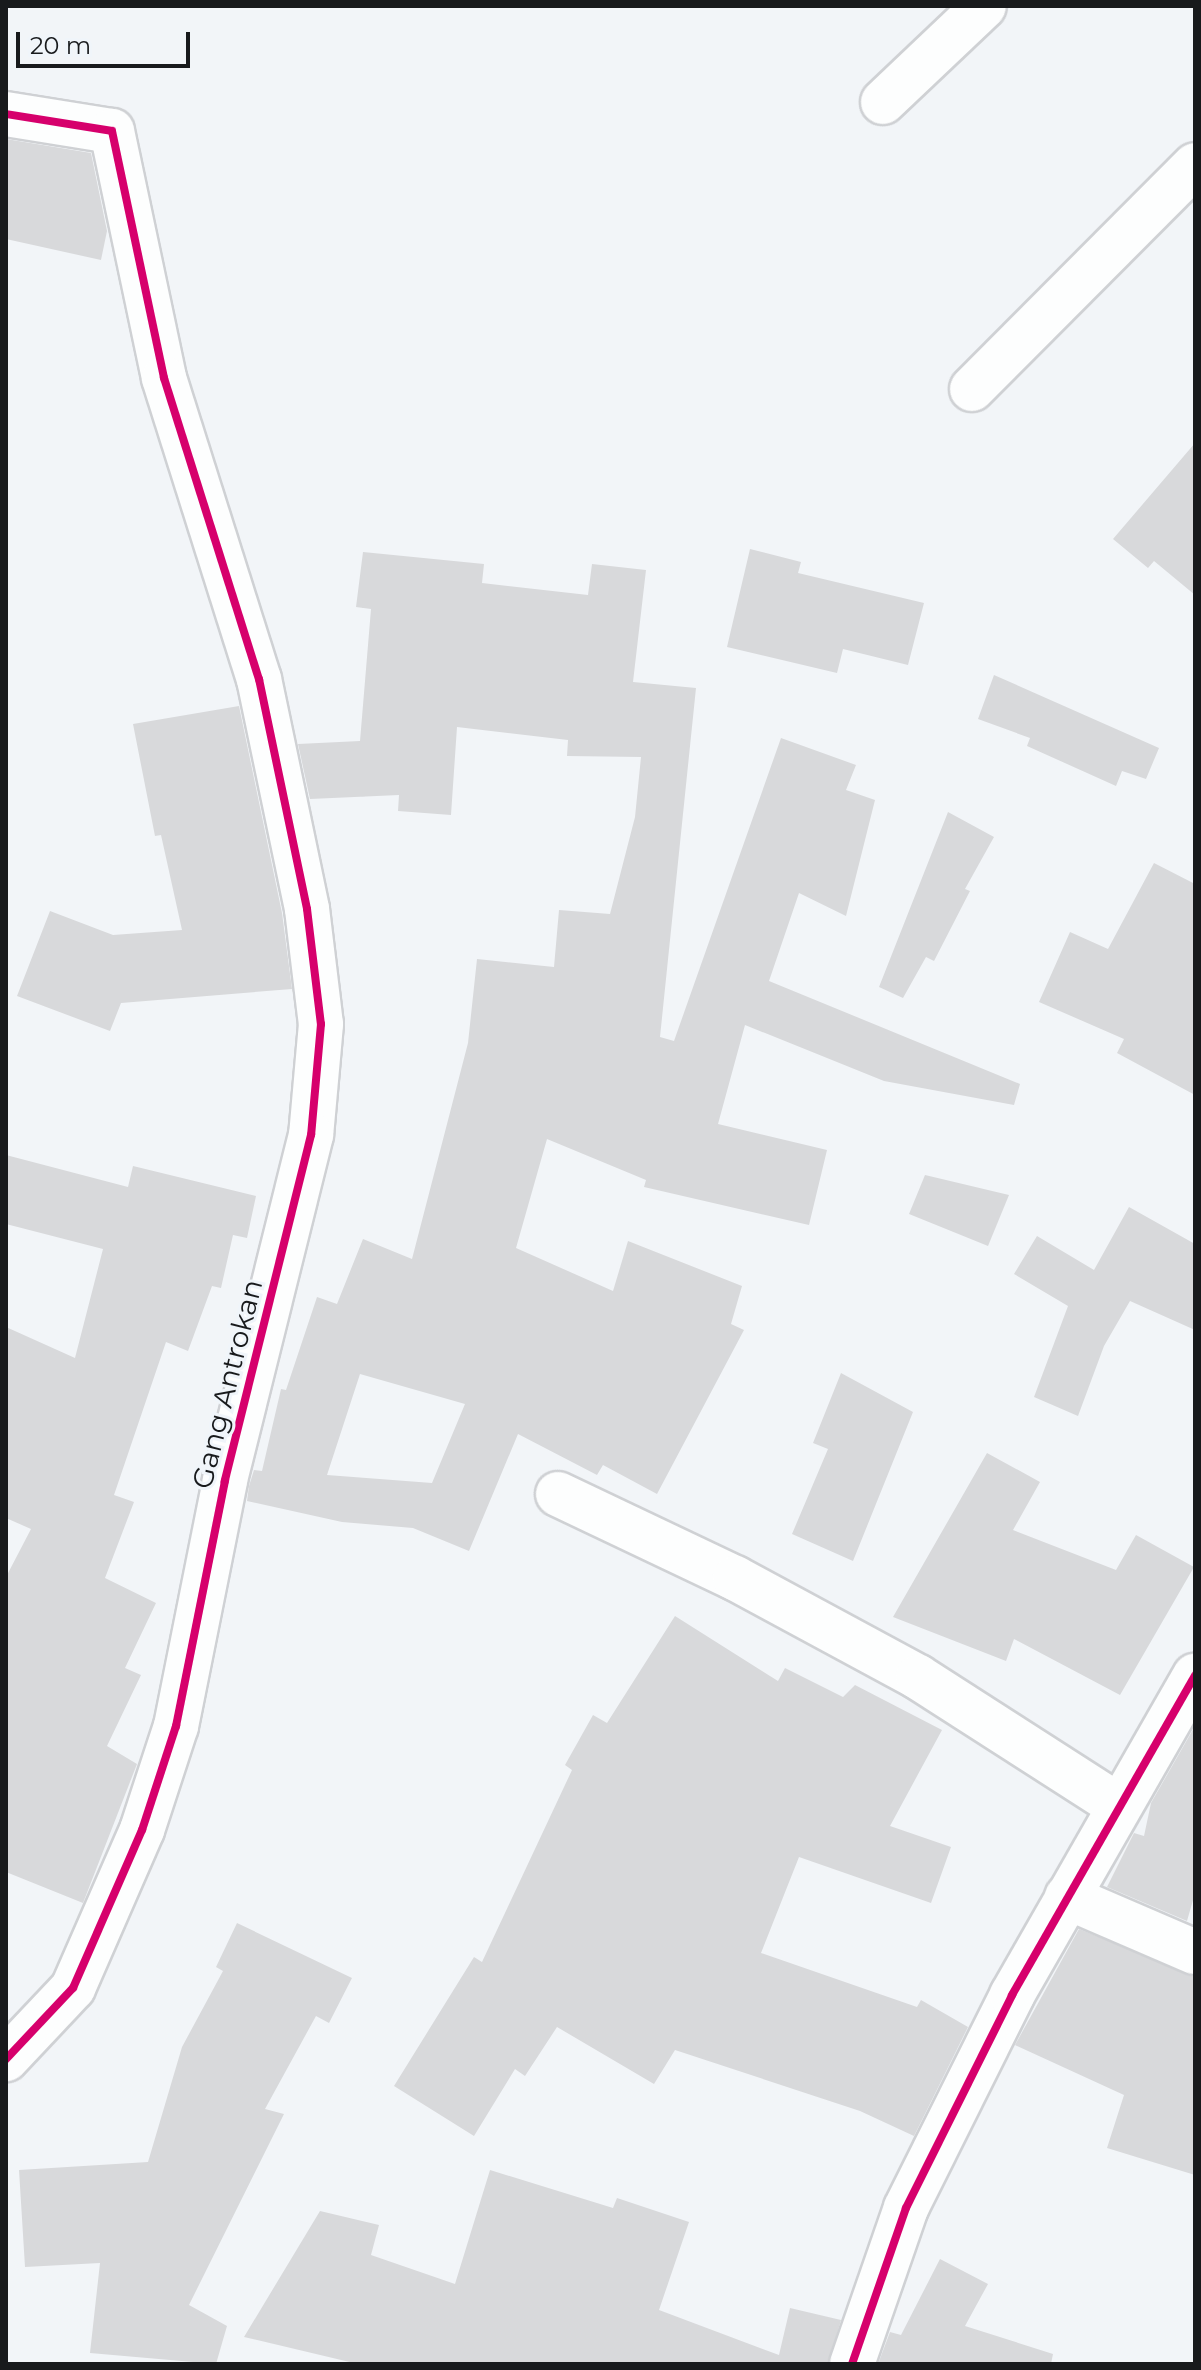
<!DOCTYPE html>
<html>
<head>
<meta charset="utf-8">
<style>
	body { margin:0 }
	#map { position:relative; width:1201px; height:2370px; overflow:hidden; background:#f2f5f8; font-family:Montserrat,sans-serif }
	div>[style] { position:absolute }
	[style*='--x'] { left:calc(var(--x)*1px); top:calc(var(--y)*1px); width:calc(var(--w)*1px); rotate:calc(var(--a)*1deg) }
	.building>* { inset:0; background:#d8d9db }
	.roads { filter:drop-shadow(2px 0 #cfd1d4) drop-shadow(-2px 0 #cfd1d4) drop-shadow(0 2px #cfd1d4) drop-shadow(0 -2px #cfd1d4) }
	.minor>* { height:44px; margin:-22px; padding:0 22px; transform-origin:22px; border-radius:22px; background:#fdfefe }
	.cycleway>* { height:8px; margin:-4px; padding:0 4px; transform-origin:4px; border-radius:4px; background:#d6006c }
	span { translate:-50% -50%; white-space:nowrap; text-align:center; line-height:1.15; -webkit-text-stroke:6px #f0f5fa; paint-order:stroke }
	.street-label { font-size:28px; color:#181a1c }
	.frame { position:absolute; inset:0; border:8px solid #181a1c; pointer-events:none }
	.scale { position:absolute; left:16px; top:32px; width:174px; height:36px; box-sizing:border-box; border:4px solid #181a1c; border-top:0; padding-left:10px; font-size:24px; line-height:28px; white-space:nowrap; color:#181a1c; -webkit-text-stroke:6px #f0f5fa; paint-order:stroke }
</style>
</head>
<body>
<div id="map">
	<div class="building">
		<i style="clip-path:polygon(6px 139px,91px 153px,107px 231px,101px 260px,6px 239px)"></i>
		<i style="clip-path:polygon(1195px 443px,1195px 595px,1154px 561px,1148px 568px,1113px 539px)"></i>
		<i style="clip-path:polygon(750px 549px,801px 562px,798px 573px,924px 603px,908px 665px,843px 649px,837px 673px,727px 647px)"></i>
		<i style="clip-path:polygon(evenodd,363px 552px,484px 564px,482px 583px,588px 595px,592px 564px,646px 570px,633px 682px,696px 688px,660px 1037px,674px 1041px,781px 738px,856px 765px,846px 790px,875px 800px,846px 916px,799px 893px,769px 981px,1020px 1084px,1014px 1105px,884px 1081px,745px 1025px,718px 1124px,827px 1150px,809px 1225px,644px 1187px,646px 1180px,547px 1139px,516px 1248px,613px 1291px,628px 1241px,742px 1286px,731px 1324px,744px 1330px,657px 1494px,603px 1465px,597px 1475px,518px 1434px,469px 1551px,413px 1528px,342px 1522px,247px 1501px,249px 1486px,254px 1470px,262px 1471px,281px 1389px,286px 1390px,317px 1297px,337px 1304px,363px 1239px,412px 1259px,468px 1043px,477px 959px,554px 967px,559px 910px,610px 914px,635px 817px,641px 757px,567px 756px,568px 740px,457px 727px,451px 815px,398px 811px,399px 795px,310px 799px,298px 744px,360px 741px,371px 609px,356px 607px,363px 552px,360px 1374px,465px 1404px,432px 1483px,327px 1475px,360px 1374px)"></i>
		<i style="clip-path:polygon(994px 675px,1159px 748px,1146px 779px,1122px 771px,1116px 786px,1027px 746px,1030px 738px,978px 719px)"></i>
		<i style="clip-path:polygon(239px 706px,282px 913px,292px 989px,121px 1003px,110px 1031px,17px 996px,50px 911px,113px 935px,182px 930px,161px 835px,155px 836px,133px 724px)"></i>
		<i style="clip-path:polygon(948px 812px,994px 837px,965px 889px,970px 891px,934px 961px,926px 957px,903px 998px,879px 987px)"></i>
		<i style="clip-path:polygon(1154px 863px,1195px 884px,1195px 1095px,1117px 1053px,1124px 1039px,1039px 1002px,1070px 932px,1108px 949px)"></i>
		<i style="clip-path:polygon(6px 1155px,128px 1187px,133px 1166px,256px 1196px,247px 1238px,233px 1235px,221px 1288px,212px 1286px,188px 1351px,166px 1342px,114px 1495px,134px 1502px,105px 1578px,156px 1603px,125px 1668px,141px 1675px,107px 1746px,137px 1764px,83px 1903px,6px 1872px,6px 1577px,31px 1529px,6px 1518px,6px 1327px,75px 1358px,103px 1249px,6px 1224px)"></i>
		<i style="clip-path:polygon(925px 1175px,1009px 1195px,988px 1246px,909px 1214px)"></i>
		<i style="clip-path:polygon(1129px 1207px,1195px 1244px,1195px 1330px,1130px 1301px,1104px 1346px,1078px 1416px,1034px 1397px,1068px 1306px,1014px 1274px,1037px 1236px,1094px 1270px)"></i>
		<i style="clip-path:polygon(841px 1373px,913px 1412px,853px 1561px,792px 1534px,828px 1449px,813px 1443px)"></i>
		<i style="clip-path:polygon(987px 1453px,1040px 1482px,1013px 1530px,1116px 1570px,1136px 1535px,1194px 1567px,1120px 1695px,1014px 1639px,1006px 1661px,893px 1617px)"></i>
		<i style="clip-path:polygon(675px 1616px,778px 1681px,785px 1668px,843px 1697px,855px 1685px,942px 1730px,890px 1826px,951px 1847px,931px 1903px,799px 1857px,761px 1953px,917px 2007px,921px 2000px,968px 2027px,914px 2136px,860px 2111px,675px 2050px,654px 2084px,557px 2027px,525px 2076px,515px 2069px,474px 2136px,394px 2086px,474px 1957px,482px 1962px,572px 1770px,565px 1765px,593px 1715px,607px 1723px)"></i>
		<i style="clip-path:polygon(1195px 1726px,1195px 1893px,1187px 1921px,1107px 1887px,1134px 1833px,1144px 1836px,1151px 1803px)"></i>
		<i style="clip-path:polygon(237px 1923px,352px 1978px,329px 2023px,316px 2016px,265px 2109px,284px 2114px,189px 2305px,227px 2326px,216px 2364px,90px 2353px,100px 2263px,25px 2267px,19px 2170px,148px 2162px,182px 2047px,223px 1971px,216px 1967px)"></i>
		<i style="clip-path:polygon(1079px 1929px,1195px 1976px,1195px 2175px,1107px 2148px,1124px 2095px,1015px 2045px)"></i>
		<i style="clip-path:polygon(490px 2170px,613px 2208px,617px 2198px,689px 2222px,659px 2310px,779px 2355px,790px 2308px,841px 2320px,828px 2364px,358px 2364px,244px 2337px,320px 2211px,379px 2225px,371px 2255px,455px 2284px)"></i>
		<i style="clip-path:polygon(940px 2259px,988px 2284px,965px 2326px,1053px 2354px,1051px 2364px,878px 2364px,890px 2332px,901px 2335px)"></i>
	</div>
	<div class="roads">
		<div class="minor">
			<i style="--x:883;--y:102;--w:139;--a:-43.5"></i>
			<i style="--x:6;--y:114;--w:107;--a:9.1"></i>
			<i style="--x:112;--y:131;--w:252;--a:78.1"></i>
			<i style="--x:164;--y:378;--w:316;--a:72.5"></i>
			<i style="--x:259;--y:679;--w:235;--a:78.2"></i>
			<i style="--x:307;--y:909;--w:116;--a:83.1"></i>
			<i style="--x:321;--y:1024;--w:111;--a:95.1"></i>
			<i style="--x:311;--y:1135;--w:357;--a:104"></i>
			<i style="--x:225;--y:1481;--w:250;--a:101.3"></i>
			<i style="--x:176;--y:1726;--w:109;--a:108.1"></i>
			<i style="--x:142;--y:1830;--w:172;--a:113.6"></i>
			<i style="--x:73;--y:1988;--w:98;--a:133.3"></i>
			<i style="--x:972;--y:389;--w:316;--a:-45.1"></i>
			<i style="--x:558;--y:1494;--w:196;--a:25.4"></i>
			<i style="--x:735;--y:1578;--w:208;--a:28.4"></i>
			<i style="--x:918;--y:1677;--w:239;--a:32.7"></i>
			<i style="--x:1067;--y:1897;--w:139;--a:23.3"></i>
			<i style="--x:852;--y:2364;--w:165;--a:-70.9"></i>
			<i style="--x:906;--y:2208;--w:238;--a:-63.5"></i>
			<i style="--x:1012;--y:1995;--w:368;--a:-60.2"></i>
		</div>
	</div>
	<div class="cycleway">
		<i style="--x:6;--y:114;--w:107;--a:9.1"></i>
		<i style="--x:112;--y:131;--w:252;--a:78.1"></i>
		<i style="--x:164;--y:378;--w:316;--a:72.5"></i>
		<i style="--x:259;--y:679;--w:235;--a:78.2"></i>
		<i style="--x:307;--y:909;--w:116;--a:83.1"></i>
		<i style="--x:321;--y:1024;--w:111;--a:95.1"></i>
		<i style="--x:311;--y:1135;--w:357;--a:104"></i>
		<i style="--x:225;--y:1481;--w:250;--a:101.3"></i>
		<i style="--x:176;--y:1726;--w:109;--a:108.1"></i>
		<i style="--x:142;--y:1830;--w:172;--a:113.6"></i>
		<i style="--x:73;--y:1988;--w:98;--a:133.3"></i>
		<i style="--x:852;--y:2364;--w:165;--a:-70.9"></i>
		<i style="--x:906;--y:2208;--w:238;--a:-63.5"></i>
		<i style="--x:1012;--y:1995;--w:368;--a:-60.2"></i>
	</div>
	<div class="street-label">
		<span style="left:227px;top:1384px;rotate:-76deg">Gang Antrokan</span>
	</div>
	<div class="frame"></div>
	<div class="scale">20 m</div>
</div>
</body>
</html>
